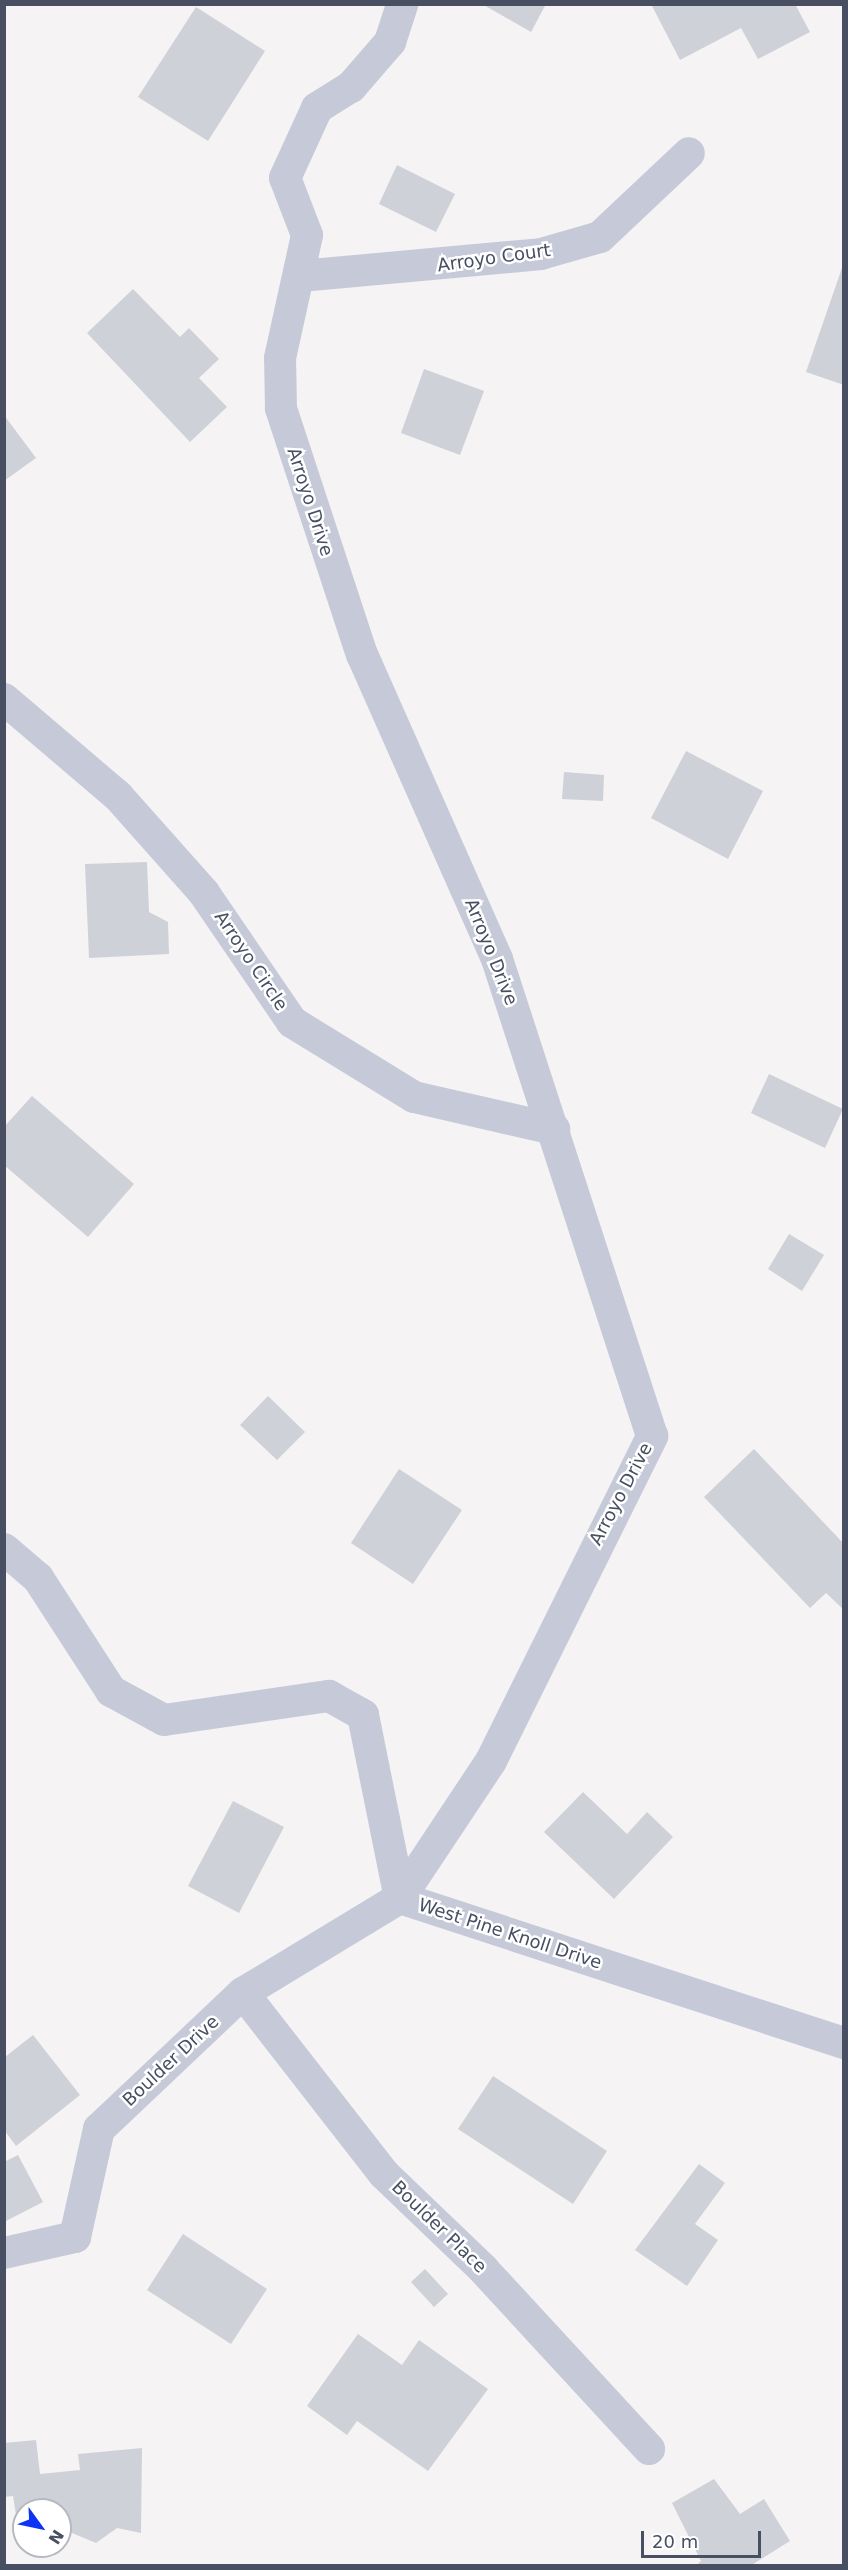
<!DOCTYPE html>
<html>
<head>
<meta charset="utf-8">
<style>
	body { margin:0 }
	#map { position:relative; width:848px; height:2570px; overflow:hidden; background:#f5f3f3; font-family:"DejaVu Sans",sans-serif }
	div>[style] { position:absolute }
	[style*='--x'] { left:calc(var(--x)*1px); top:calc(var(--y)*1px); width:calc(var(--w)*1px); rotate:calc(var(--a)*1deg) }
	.building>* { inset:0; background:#cfd1d8 }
	.street>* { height:32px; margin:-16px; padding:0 16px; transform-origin:16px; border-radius:16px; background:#c6cad8 }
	span { translate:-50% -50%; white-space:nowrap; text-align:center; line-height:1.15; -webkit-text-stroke:5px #fff; paint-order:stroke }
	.street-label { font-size:18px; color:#484f62 }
	.frame { position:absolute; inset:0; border:6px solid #484f62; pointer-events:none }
	.north { position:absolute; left:12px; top:2498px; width:60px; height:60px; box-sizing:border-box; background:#fff; border:2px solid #b6b9c0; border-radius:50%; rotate:123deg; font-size:16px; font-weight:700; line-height:24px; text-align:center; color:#484f62 }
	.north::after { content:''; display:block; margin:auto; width:21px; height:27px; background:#0d33f5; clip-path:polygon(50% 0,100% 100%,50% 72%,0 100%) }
	.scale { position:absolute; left:641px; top:2531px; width:120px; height:27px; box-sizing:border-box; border:3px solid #484f62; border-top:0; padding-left:8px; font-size:18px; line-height:21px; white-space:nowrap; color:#484f62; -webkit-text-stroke:4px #fff; paint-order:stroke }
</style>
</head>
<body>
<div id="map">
	<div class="building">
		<i style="clip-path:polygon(482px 4px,546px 4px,531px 32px)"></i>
		<i style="clip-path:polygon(651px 4px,795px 4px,810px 32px,758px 59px,741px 28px,680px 60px)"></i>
		<i style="clip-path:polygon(196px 7px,265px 51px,208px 141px,138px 97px)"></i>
		<i style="clip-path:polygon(397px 165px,455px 194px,436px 232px,379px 204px)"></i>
		<i style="clip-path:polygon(843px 265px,844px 265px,844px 385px,806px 372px)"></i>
		<i style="clip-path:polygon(133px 289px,180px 337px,189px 328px,219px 359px,199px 378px,227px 407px,190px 442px,87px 333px)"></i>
		<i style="clip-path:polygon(424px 369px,484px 391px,460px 455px,401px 433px)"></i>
		<i style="clip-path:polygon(4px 415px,36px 458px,4px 481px)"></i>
		<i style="clip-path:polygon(686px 751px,763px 791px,728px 859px,651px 818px)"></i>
		<i style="clip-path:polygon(564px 772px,604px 775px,603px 801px,562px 799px)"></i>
		<i style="clip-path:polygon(147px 862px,149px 912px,168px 922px,169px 954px,89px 958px,85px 864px)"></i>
		<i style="clip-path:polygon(769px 1074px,843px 1109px,825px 1148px,751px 1113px)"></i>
		<i style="clip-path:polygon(32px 1096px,134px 1184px,88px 1237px,4px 1165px,4px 1127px)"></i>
		<i style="clip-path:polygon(789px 1234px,824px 1255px,802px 1291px,768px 1269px)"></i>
		<i style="clip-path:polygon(268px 1396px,305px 1432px,277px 1460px,240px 1425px)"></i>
		<i style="clip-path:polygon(754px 1449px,844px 1544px,844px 1610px,826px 1593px,810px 1608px,704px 1497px)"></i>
		<i style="clip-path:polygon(399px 1469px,462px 1510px,413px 1584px,351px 1543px)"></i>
		<i style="clip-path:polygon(583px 1792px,627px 1834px,647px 1812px,673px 1837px,614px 1899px,544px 1832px)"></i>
		<i style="clip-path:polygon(233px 1801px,284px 1827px,239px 1913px,188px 1886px)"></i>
		<i style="clip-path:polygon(33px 2035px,80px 2095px,16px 2146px,5px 2131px,5px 2057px)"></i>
		<i style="clip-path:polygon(493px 2076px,607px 2151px,573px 2204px,458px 2129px)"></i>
		<i style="clip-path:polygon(18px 2155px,43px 2202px,4px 2222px,4px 2162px)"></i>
		<i style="clip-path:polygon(699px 2164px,725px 2183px,695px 2224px,718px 2240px,687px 2286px,635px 2250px)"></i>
		<i style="clip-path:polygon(183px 2234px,267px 2289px,231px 2344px,147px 2290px)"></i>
		<i style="clip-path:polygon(425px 2269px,448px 2294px,434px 2307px,411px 2282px)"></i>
		<i style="clip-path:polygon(358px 2334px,402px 2365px,419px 2340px,488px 2389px,428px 2471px,357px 2421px,347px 2435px,307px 2406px)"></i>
		<i style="clip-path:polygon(36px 2440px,40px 2474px,80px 2470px,78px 2454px,142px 2448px,141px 2533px,117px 2528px,96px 2543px,60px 2528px,60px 2510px,24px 2510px,24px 2533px,19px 2534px,13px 2496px,4px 2497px,4px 2443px)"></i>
		<i style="clip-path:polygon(714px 2479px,740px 2514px,764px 2499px,790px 2541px,750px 2566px,696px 2566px,701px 2561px,672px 2503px)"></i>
	</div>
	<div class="street">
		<i style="--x:300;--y:276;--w:242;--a:-5.2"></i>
		<i style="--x:541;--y:254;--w:61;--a:-16.1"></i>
		<i style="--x:600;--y:237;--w:122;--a:-43.3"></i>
		<i style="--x:4;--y:699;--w:150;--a:40.4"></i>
		<i style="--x:118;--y:796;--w:130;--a:48.4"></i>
		<i style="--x:204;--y:893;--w:156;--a:55.7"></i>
		<i style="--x:292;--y:1022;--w:143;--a:31.6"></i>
		<i style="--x:414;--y:1097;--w:144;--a:12.9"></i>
		<i style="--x:4;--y:1549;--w:45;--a:40.5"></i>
		<i style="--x:38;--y:1578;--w:135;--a:57.1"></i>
		<i style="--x:111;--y:1691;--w:60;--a:28.7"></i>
		<i style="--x:164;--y:1720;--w:167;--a:-8.3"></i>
		<i style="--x:329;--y:1696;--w:39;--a:29"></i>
		<i style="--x:363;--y:1715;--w:187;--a:78.6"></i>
		<i style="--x:400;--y:1898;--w:467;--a:18.1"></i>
		<i style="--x:243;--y:1993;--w:229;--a:52.1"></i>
		<i style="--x:384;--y:2174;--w:137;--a:43.8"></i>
		<i style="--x:483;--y:2269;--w:245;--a:47.3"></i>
		<i style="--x:4;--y:2253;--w:73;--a:-12.7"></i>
		<i style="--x:75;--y:2237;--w:111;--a:-77.5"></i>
		<i style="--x:99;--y:2129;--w:198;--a:-43.4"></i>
		<i style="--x:243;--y:1993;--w:184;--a:-31.2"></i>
		<i style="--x:400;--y:1898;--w:164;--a:-56.4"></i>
		<i style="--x:491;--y:1761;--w:363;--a:-63.6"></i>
		<i style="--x:652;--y:1436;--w:502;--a:-108"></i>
		<i style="--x:497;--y:959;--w:333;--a:-113.9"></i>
		<i style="--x:362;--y:655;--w:260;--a:-108.2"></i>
		<i style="--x:281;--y:408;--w:50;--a:-91.1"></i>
		<i style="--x:280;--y:358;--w:126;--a:-77.6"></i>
		<i style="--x:307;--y:235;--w:61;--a:-111.1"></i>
		<i style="--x:285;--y:178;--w:77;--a:-65.4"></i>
		<i style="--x:317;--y:108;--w:40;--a:-32"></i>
		<i style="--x:351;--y:87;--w:60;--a:-49.1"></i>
		<i style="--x:390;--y:42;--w:40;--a:-72"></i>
	</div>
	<div class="street-label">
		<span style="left:494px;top:258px;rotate:-8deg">Arroyo Court</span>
		<span style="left:310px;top:502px;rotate:72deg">Arroyo Drive</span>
		<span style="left:491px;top:952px;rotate:68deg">Arroyo Drive</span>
		<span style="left:251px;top:961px;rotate:56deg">Arroyo Circle</span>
		<span style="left:621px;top:1494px;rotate:-62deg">Arroyo Drive</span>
		<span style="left:510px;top:1934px;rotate:18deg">West Pine Knoll Drive</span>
		<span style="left:171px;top:2061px;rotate:-43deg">Boulder Drive</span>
		<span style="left:439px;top:2227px;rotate:44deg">Boulder Place</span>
	</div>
	<div class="frame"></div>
	<div class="north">N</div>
	<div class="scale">20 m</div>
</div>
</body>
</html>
